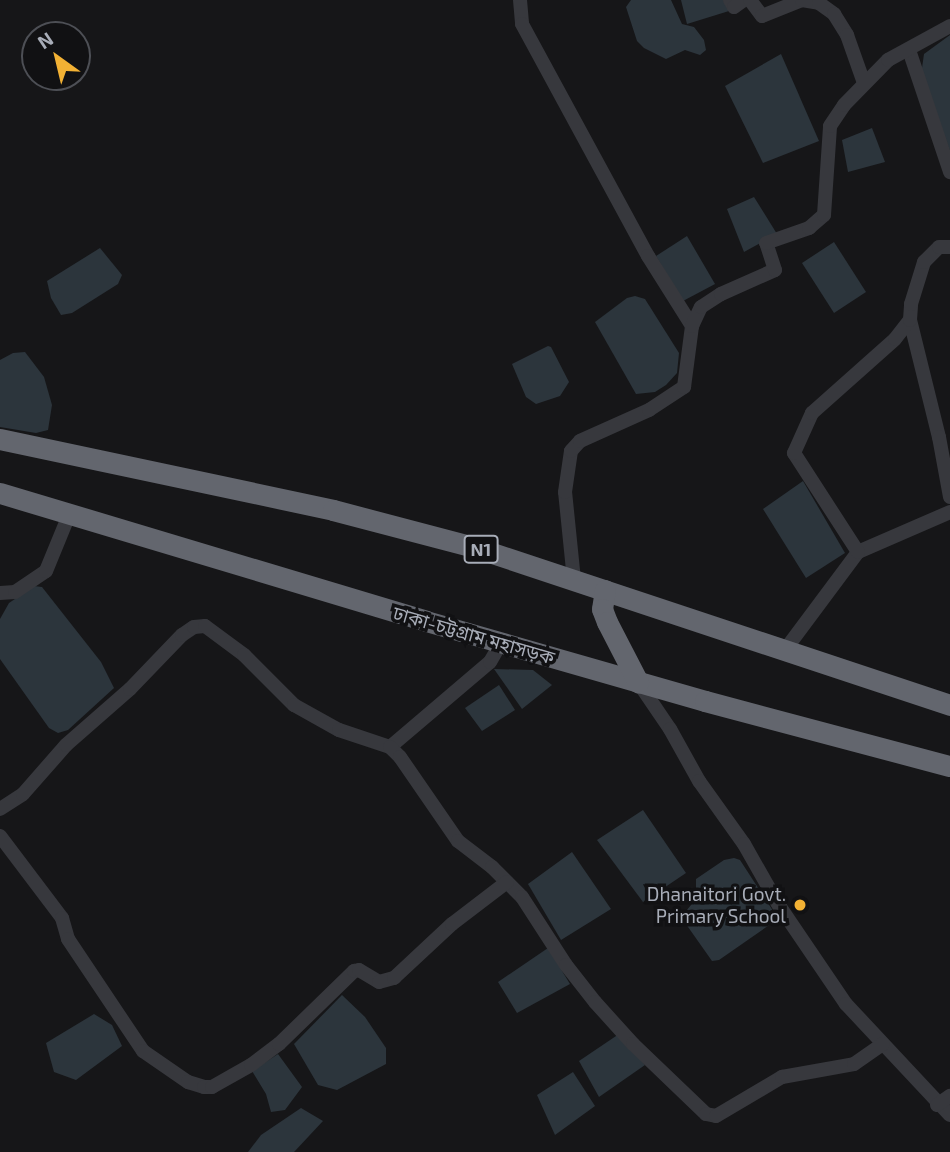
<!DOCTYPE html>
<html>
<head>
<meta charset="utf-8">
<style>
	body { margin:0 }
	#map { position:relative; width:950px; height:1152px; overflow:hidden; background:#161618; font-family:"Exo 2","Noto Sans Bengali",sans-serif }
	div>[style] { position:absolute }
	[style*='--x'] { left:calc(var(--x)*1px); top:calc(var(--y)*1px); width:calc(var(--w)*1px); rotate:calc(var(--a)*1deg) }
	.water>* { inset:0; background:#2c353c }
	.minor>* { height:14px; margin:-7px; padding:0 7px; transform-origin:7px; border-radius:7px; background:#37383d }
	.highway>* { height:21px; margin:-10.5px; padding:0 10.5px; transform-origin:10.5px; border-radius:10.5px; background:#63666e }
	.dots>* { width:19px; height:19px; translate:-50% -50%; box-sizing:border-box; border:4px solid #111113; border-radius:50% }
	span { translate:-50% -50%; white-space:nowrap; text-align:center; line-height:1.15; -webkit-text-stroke:7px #111113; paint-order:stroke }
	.shield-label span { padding:2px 5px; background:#111113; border:2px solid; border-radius:5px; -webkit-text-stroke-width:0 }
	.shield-label { font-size:18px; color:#a8adb8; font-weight:700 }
	.street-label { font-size:19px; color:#a8adb8 }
	.poi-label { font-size:19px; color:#a8adb8 }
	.right { translate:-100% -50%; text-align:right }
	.north { position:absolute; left:21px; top:21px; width:70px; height:70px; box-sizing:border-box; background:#111113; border:2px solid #4d4f55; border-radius:50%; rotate:326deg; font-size:19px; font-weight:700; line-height:28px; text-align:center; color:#a8adb8 }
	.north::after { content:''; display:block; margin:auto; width:24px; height:32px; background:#f2b134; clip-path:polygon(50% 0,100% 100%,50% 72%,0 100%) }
</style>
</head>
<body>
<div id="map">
	<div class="water">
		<i style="clip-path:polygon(631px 0,671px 0,682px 24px,694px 27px,704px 40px,706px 50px,700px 55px,685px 50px,666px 59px,644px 48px,637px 41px,626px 7px)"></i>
		<i style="clip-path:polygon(681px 0,723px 0,729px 11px,687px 24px)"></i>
		<i style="clip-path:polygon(950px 35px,950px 151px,921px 75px,924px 54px)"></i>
		<i style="clip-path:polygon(781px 54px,819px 141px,763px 163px,725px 86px)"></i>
		<i style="clip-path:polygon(872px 128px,885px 162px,848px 172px,842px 140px)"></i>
		<i style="clip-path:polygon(754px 197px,777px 234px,744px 252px,727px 209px)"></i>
		<i style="clip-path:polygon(687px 236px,715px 284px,683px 301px,656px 256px)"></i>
		<i style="clip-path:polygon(834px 242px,866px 292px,834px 313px,802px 263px)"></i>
		<i style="clip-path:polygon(100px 248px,122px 275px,118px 284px,72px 313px,61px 315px,51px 298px,47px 281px)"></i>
		<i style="clip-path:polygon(635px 296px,645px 299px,679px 353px,677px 373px,666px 385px,655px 392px,636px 394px,595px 322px,627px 298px)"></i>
		<i style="clip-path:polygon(548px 346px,551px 347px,569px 382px,560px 396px,536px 404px,526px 397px,512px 364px)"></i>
		<i style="clip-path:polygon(25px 352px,44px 377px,52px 405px,48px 430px,36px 433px,0 427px,0 360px,13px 353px)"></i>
		<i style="clip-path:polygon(803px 481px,845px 553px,806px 578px,763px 509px)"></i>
		<i style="clip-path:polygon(34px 586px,42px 587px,101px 662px,114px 688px,68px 730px,58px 733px,49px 728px,0 659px,0 619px,9px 603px)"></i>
		<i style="clip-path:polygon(494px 669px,533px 670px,552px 685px,522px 709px)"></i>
		<i style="clip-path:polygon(499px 685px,515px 710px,482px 731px,465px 708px)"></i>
		<i style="clip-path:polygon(643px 810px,686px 873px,643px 902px,597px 840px)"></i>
		<i style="clip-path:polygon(572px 852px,611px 909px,561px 940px,528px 884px)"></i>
		<i style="clip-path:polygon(734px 858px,740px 860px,775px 914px,775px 921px,719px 960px,712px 961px,681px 917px,696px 899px,696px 879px,724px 860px)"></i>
		<i style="clip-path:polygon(548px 948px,570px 984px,517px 1013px,498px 982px)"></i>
		<i style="clip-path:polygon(342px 995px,365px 1017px,386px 1048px,386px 1064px,337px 1090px,318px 1085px,294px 1044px)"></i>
		<i style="clip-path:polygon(94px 1014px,112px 1025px,122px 1046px,76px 1080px,54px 1072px,46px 1043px)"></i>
		<i style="clip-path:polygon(619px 1034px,645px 1065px,599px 1097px,579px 1061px)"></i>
		<i style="clip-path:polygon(278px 1054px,302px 1087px,285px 1110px,271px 1112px,266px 1094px,252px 1071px)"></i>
		<i style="clip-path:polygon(573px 1072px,595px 1106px,555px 1135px,537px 1095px)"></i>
		<i style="clip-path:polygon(301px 1108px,323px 1121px,294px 1152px,248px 1152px,261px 1135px)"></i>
	</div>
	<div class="minor">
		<i style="--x:520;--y:0;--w:24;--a:85"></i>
		<i style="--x:522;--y:24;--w:264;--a:61.5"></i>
		<i style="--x:648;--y:256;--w:83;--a:57.8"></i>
		<i style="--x:730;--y:0;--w:8;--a:60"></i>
		<i style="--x:734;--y:7;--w:12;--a:-35"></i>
		<i style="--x:750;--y:0;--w:20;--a:53"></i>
		<i style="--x:762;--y:16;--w:43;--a:-21.8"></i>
		<i style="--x:802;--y:0;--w:17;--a:10"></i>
		<i style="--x:819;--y:3;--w:19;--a:36"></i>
		<i style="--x:834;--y:14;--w:25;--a:58"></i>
		<i style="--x:847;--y:35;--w:51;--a:70.5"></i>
		<i style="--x:909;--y:50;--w:129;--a:71.4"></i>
		<i style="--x:910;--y:320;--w:121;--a:76.1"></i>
		<i style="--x:939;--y:437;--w:61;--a:79.6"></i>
		<i style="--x:858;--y:552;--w:100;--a:-23.5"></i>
		<i style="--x:574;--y:580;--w:88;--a:-95.8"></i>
		<i style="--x:565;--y:492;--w:41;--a:-81.7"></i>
		<i style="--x:571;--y:451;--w:13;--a:-48"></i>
		<i style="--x:580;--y:441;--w:76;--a:-24.2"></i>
		<i style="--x:649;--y:410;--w:42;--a:-33.3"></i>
		<i style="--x:684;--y:387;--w:62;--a:-82.5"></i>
		<i style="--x:692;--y:326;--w:21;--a:-65"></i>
		<i style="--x:701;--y:307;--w:24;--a:-33"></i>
		<i style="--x:721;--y:294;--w:59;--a:-24"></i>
		<i style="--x:775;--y:270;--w:28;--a:-108"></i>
		<i style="--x:766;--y:243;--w:46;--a:-19.2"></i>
		<i style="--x:809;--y:228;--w:20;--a:-41"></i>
		<i style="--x:824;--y:215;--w:89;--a:-86.1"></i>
		<i style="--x:830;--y:126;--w:25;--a:-56"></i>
		<i style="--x:844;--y:105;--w:63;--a:-45.6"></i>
		<i style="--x:888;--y:60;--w:71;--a:-28.7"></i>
		<i style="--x:0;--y:593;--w:15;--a:-4"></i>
		<i style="--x:15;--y:592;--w:37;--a:-34"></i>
		<i style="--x:46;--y:571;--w:61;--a:-67.7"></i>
		<i style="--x:785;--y:650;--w:122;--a:-53.3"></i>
		<i style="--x:858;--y:552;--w:118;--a:-122.9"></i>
		<i style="--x:794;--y:453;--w:44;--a:-65.8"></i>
		<i style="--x:812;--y:413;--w:111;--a:-41.7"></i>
		<i style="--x:895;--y:339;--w:24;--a:-52"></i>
		<i style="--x:910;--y:320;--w:16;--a:-86"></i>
		<i style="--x:911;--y:304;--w:44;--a:-72.8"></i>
		<i style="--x:924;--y:262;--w:21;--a:-45"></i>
		<i style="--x:939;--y:247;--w:11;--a:0"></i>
		<i style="--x:638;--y:682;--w:57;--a:55.8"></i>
		<i style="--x:670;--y:729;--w:60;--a:60.9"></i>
		<i style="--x:699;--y:781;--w:77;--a:54.5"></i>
		<i style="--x:744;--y:844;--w:69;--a:60.5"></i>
		<i style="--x:778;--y:904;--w:121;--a:55.8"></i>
		<i style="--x:846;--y:1004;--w:152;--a:46.9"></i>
		<i style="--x:390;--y:747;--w:131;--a:-40.4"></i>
		<i style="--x:490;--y:662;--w:22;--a:-60"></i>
		<i style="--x:0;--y:809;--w:27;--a:-33"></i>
		<i style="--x:23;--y:794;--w:65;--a:-48.7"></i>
		<i style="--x:66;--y:745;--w:85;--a:-41.2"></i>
		<i style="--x:130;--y:689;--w:75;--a:-46.1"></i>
		<i style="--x:182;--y:635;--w:14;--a:-34"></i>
		<i style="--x:194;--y:627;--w:11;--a:-5"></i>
		<i style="--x:205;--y:626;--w:49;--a:36.6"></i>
		<i style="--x:244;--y:655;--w:71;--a:45"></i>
		<i style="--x:294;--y:705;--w:51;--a:29.1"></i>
		<i style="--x:339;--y:730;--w:54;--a:18.4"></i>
		<i style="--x:390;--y:747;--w:14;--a:45"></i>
		<i style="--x:400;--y:757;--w:102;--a:55.4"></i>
		<i style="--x:458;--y:841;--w:43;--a:37.4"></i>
		<i style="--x:492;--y:867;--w:42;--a:45"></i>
		<i style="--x:522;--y:897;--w:81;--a:57.1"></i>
		<i style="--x:566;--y:965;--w:47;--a:51.9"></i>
		<i style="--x:595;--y:1002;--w:57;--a:47.9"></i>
		<i style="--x:633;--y:1044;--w:101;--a:43.8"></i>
		<i style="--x:706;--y:1114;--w:10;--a:11"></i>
		<i style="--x:716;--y:1116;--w:77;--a:-30.6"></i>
		<i style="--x:782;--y:1077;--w:73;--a:-10.2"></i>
		<i style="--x:854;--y:1064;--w:35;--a:-35"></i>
		<i style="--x:0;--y:836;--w:103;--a:52.9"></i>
		<i style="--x:62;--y:918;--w:22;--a:74"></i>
		<i style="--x:68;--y:939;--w:135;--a:56.2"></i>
		<i style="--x:143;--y:1051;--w:55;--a:34.6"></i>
		<i style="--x:188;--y:1082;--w:17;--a:17"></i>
		<i style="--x:204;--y:1087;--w:8;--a:0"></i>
		<i style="--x:212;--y:1087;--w:45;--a:-29.4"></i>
		<i style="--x:251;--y:1065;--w:35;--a:-37"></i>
		<i style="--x:279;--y:1044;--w:105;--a:-44.2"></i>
		<i style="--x:354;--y:971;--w:5;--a:-11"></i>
		<i style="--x:359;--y:970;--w:23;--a:31"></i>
		<i style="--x:379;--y:982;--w:16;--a:-15"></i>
		<i style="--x:394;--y:978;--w:79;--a:-43"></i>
		<i style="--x:452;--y:924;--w:69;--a:-37.4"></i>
		<i style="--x:937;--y:1105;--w:16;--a:-35"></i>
	</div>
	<div class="highway">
		<i style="--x:0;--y:439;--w:340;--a:12"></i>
		<i style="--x:333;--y:510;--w:146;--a:14.7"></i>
		<i style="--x:474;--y:547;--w:502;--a:18.36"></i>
		<i style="--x:0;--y:493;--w:445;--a:16.7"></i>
		<i style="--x:426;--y:621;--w:290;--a:16"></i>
		<i style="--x:705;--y:701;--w:253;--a:14.9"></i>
		<i style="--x:605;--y:590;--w:19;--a:99"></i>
		<i style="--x:602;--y:609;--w:14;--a:69"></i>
		<i style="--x:607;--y:622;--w:68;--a:62.7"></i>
	</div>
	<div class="dots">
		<i style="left:800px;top:905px;background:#f2b134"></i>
	</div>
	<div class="shield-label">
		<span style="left:481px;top:549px">N1</span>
	</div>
	<div class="street-label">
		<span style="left:474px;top:635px;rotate:16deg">ঢাকা-চট্টগ্রাম মহাসড়ক</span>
	</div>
	<div class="poi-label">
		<span class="right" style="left:786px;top:905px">Dhanaitori Govt.<br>Primary School</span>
	</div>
	<div class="north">N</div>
</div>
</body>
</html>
